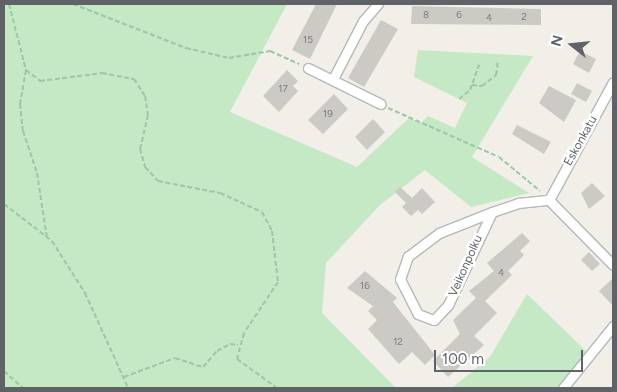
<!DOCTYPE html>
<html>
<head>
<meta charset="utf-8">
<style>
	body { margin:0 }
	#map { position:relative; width:617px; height:392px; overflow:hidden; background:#f1efe8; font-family:Figtree,sans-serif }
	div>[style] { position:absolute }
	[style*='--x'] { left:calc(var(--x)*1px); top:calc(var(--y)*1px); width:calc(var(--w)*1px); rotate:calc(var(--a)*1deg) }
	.green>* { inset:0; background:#c5e8c5 }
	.building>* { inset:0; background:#cccac5 }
	.path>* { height:2px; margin-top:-1px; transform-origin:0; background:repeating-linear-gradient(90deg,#9cc7a9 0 5px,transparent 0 7.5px) }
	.roads { filter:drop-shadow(1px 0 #b5b8bc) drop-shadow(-1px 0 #b5b8bc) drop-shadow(0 1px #b5b8bc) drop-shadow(0 -1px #b5b8bc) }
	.street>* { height:9px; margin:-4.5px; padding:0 4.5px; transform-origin:4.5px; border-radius:4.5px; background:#fff }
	span { translate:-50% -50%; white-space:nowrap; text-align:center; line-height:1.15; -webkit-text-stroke:5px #fff; paint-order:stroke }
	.number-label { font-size:10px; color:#7a7d7f }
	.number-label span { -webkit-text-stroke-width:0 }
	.street-label { font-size:12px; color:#5f6368 }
	.frame { position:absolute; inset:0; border:5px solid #5f6368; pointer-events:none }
	.north { position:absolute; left:547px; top:20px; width:50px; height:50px; -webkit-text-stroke:4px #fff; paint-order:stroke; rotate:286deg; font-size:14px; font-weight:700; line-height:20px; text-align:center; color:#5f6368 }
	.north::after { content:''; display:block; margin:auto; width:18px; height:22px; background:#5f6368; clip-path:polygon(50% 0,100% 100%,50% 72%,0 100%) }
	.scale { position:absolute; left:434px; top:350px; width:149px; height:22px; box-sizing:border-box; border:2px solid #5f6368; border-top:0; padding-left:6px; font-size:15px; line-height:18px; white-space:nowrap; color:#5f6368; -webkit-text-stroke:4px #fff; paint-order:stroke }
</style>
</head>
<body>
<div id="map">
	<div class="green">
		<i style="clip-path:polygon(4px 4px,287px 4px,230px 112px,357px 167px,409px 118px,421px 123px,428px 116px,455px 128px,467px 103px,414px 77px,418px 50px,533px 56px,472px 157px,529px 193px,471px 207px,425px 170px,380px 205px,326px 263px,322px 313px,396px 388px,4px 388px)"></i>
		<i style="clip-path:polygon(527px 294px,586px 351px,563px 388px,452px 388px,490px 357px)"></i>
	</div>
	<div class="building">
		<i style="clip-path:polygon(316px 4px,337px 4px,310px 59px,292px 50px)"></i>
		<i style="clip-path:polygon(412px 6px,541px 9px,541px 25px,411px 24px)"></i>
		<i style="clip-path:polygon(381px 20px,398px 29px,364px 87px,348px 78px)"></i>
		<i style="clip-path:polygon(580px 51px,596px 59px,589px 73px,573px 64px)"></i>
		<i style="clip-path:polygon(287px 70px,298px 81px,293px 86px,298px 91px,279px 112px,263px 96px)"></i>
		<i style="clip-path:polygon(577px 83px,592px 91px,586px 102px,571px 94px)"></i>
		<i style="clip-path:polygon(549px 86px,576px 100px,564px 122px,539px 103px)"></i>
		<i style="clip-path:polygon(334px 94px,348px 109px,323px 134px,308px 120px)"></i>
		<i style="clip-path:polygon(373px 119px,385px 132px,367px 150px,355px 137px)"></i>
		<i style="clip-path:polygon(517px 125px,551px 142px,544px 154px,512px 134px)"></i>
		<i style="clip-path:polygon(592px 183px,605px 196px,589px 209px,581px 193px)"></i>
		<i style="clip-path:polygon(400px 187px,412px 198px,422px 188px,435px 202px,422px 214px,418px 210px,411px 216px,402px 207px,406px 203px,395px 192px)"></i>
		<i style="clip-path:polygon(522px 233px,530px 241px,520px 251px,524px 255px,508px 271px,512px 275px,485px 301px,497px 313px,474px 336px,484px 345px,448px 377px,433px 361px,460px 334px,453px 320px,476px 298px,469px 291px,494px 271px,487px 263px)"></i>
		<i style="clip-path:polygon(589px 252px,600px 264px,592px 271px,581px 260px)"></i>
		<i style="clip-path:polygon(365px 271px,397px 298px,393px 302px,435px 355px,425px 365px,412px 352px,399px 364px,368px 329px,377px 320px,368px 311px,373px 306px,347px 288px)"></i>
		<i style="clip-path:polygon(613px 278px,613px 306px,599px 291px)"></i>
	</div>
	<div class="path">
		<i style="--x:9;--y:4;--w:68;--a:75.6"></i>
		<i style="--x:26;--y:70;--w:18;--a:38"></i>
		<i style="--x:40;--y:81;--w:63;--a:-7.4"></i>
		<i style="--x:102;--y:73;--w:33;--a:11"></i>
		<i style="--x:134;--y:79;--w:20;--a:57"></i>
		<i style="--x:145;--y:96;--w:19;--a:81"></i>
		<i style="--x:148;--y:115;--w:35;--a:103"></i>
		<i style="--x:140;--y:149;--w:19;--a:74"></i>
		<i style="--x:145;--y:167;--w:19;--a:47"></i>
		<i style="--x:158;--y:181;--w:63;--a:11"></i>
		<i style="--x:220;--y:193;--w:46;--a:24.3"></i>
		<i style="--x:262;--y:212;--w:21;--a:62"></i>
		<i style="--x:272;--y:231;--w:51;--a:83.3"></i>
		<i style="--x:278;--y:282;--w:61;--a:123.7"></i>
		<i style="--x:244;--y:333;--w:27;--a:105"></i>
		<i style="--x:237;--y:359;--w:49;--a:35.9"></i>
		<i style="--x:73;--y:4;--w:121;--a:21.3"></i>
		<i style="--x:186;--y:48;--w:44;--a:13.1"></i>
		<i style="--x:229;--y:58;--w:42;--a:-9.7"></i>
		<i style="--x:270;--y:51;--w:32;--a:24"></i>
		<i style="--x:26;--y:70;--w:35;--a:100"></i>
		<i style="--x:20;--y:104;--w:27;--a:84"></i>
		<i style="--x:23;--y:131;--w:44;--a:71.6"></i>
		<i style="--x:37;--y:173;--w:66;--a:81.3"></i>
		<i style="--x:472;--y:85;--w:10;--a:6"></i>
		<i style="--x:482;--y:86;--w:18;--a:-38"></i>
		<i style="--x:496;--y:75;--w:15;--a:-82"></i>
		<i style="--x:459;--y:99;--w:14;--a:-39"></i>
		<i style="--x:470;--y:90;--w:27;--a:-70"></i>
		<i style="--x:388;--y:108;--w:121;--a:23.8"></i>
		<i style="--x:499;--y:157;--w:53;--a:39.7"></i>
		<i style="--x:4;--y:204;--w:61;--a:37.6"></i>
		<i style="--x:52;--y:241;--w:62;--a:57.6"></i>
		<i style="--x:85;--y:293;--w:104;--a:65.6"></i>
		<i style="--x:4;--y:371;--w:25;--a:42"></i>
		<i style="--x:124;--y:377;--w:54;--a:-20.4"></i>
		<i style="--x:175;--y:358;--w:29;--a:18"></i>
		<i style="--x:203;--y:367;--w:21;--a:-49"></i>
		<i style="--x:217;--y:351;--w:15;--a:-28"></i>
		<i style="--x:230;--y:344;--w:8;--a:7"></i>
	</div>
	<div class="roads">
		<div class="street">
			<i style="--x:308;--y:68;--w:81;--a:26.3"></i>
			<i style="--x:333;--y:79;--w:65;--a:-62.7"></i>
			<i style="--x:363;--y:21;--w:23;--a:-49"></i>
			<i style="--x:549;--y:200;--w:134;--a:-61.5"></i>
			<i style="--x:549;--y:200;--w:91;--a:45.4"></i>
			<i style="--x:492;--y:212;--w:57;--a:158.4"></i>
			<i style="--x:439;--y:233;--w:39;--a:143"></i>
			<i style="--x:408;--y:256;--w:24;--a:109"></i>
			<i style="--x:400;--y:279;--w:39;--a:63"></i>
			<i style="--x:418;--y:314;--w:17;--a:21"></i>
			<i style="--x:434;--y:320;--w:21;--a:-47"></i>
			<i style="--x:448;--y:305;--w:103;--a:-64.7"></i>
			<i style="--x:492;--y:212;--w:28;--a:-19"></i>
			<i style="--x:518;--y:203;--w:31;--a:-6"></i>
			<i style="--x:563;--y:388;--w:80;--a:-51.1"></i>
		</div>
	</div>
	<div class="number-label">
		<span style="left:426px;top:15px">8</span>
		<span style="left:459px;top:15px">6</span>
		<span style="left:524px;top:17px">2</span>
		<span style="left:489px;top:18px">4</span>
		<span style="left:308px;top:40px">15</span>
		<span style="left:283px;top:89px">17</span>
		<span style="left:328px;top:114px">19</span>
		<span style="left:501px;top:273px">4</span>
		<span style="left:365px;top:286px">16</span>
		<span style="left:398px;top:342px">12</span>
	</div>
	<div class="street-label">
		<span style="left:581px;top:141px;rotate:-61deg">Eskonkatu</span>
		<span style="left:466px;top:266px;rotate:-66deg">Veikonpolku</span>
	</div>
	<div class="frame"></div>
	<div class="north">N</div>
	<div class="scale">100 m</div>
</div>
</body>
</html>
